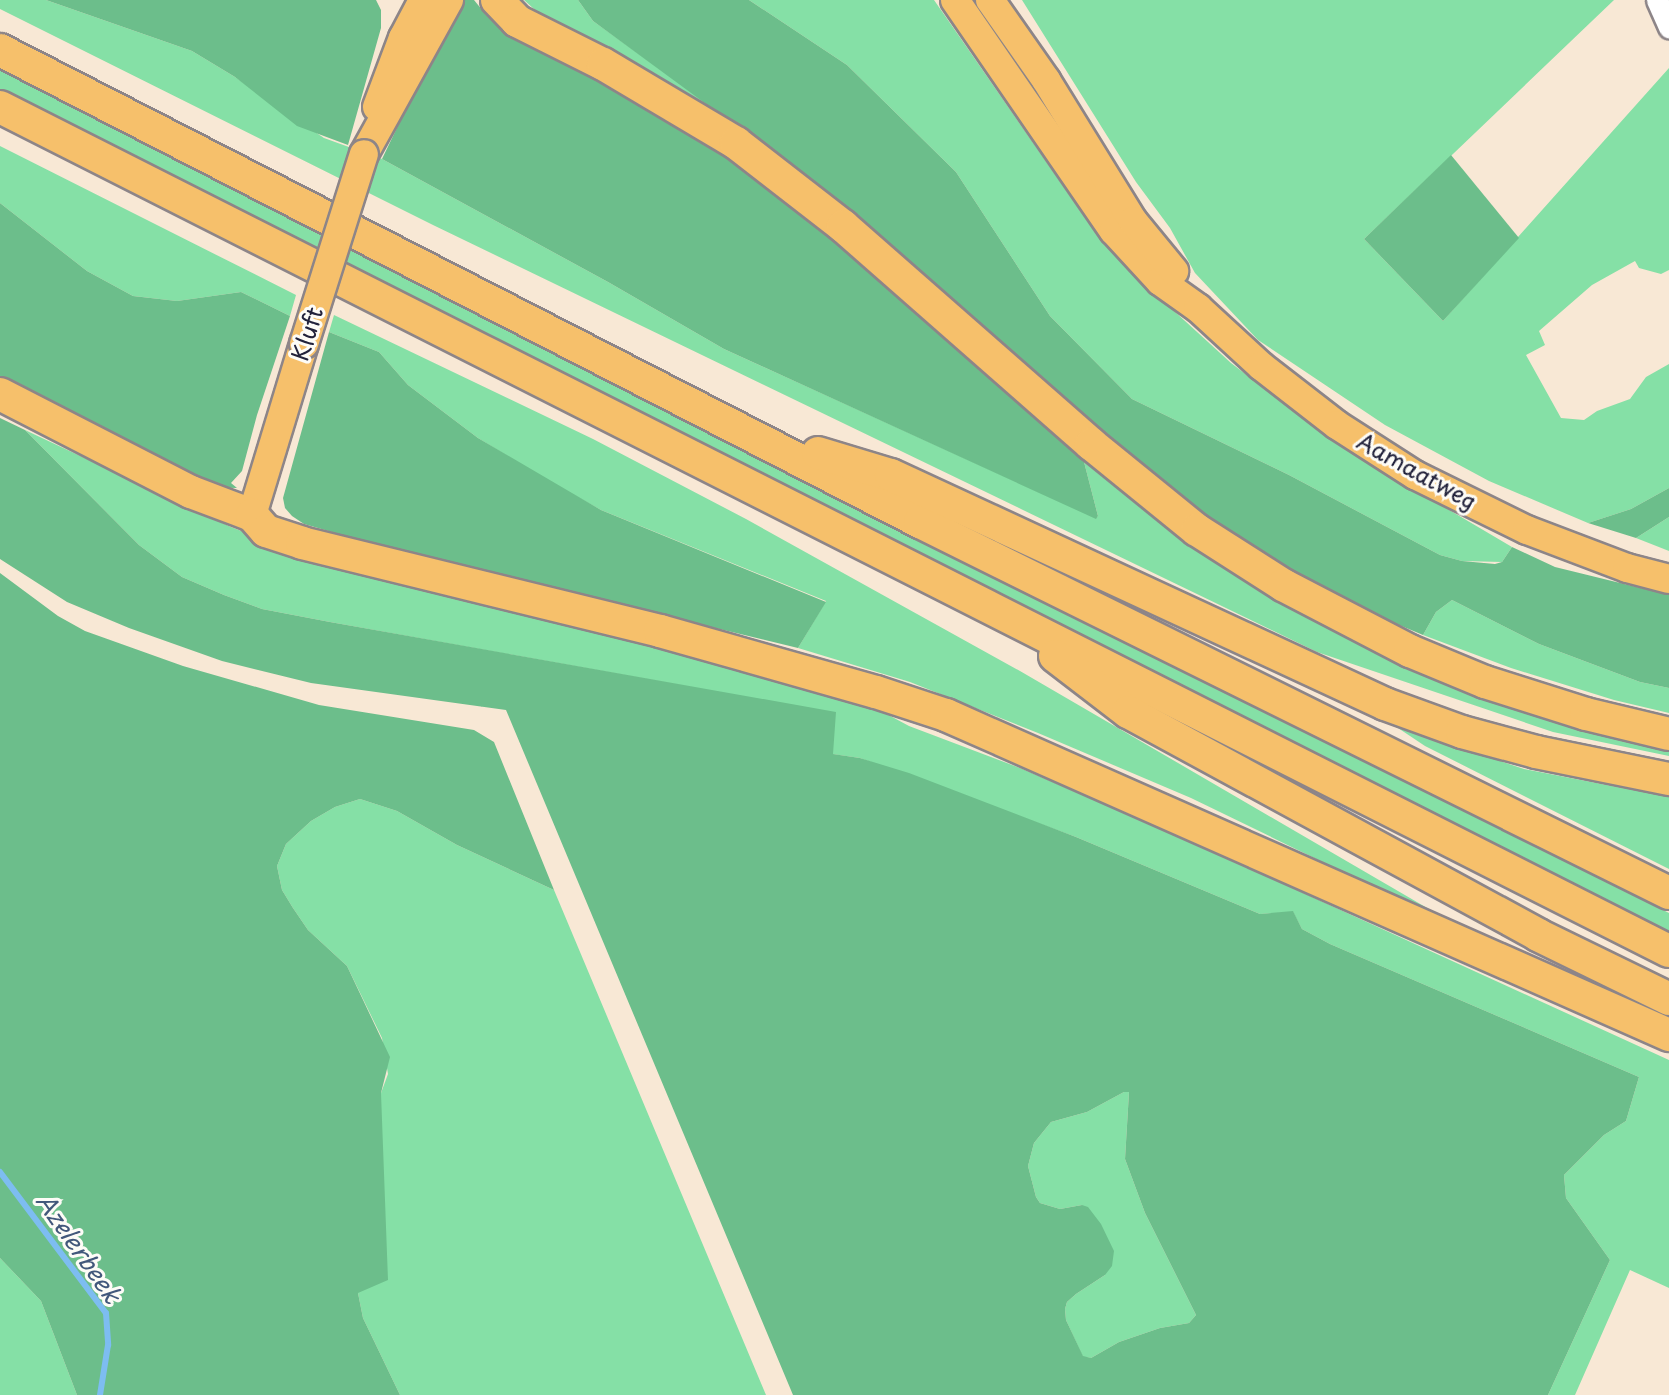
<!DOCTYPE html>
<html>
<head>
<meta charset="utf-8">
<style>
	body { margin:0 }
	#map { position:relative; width:1669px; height:1395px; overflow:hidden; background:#f8e8d5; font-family:"Playpen Sans",sans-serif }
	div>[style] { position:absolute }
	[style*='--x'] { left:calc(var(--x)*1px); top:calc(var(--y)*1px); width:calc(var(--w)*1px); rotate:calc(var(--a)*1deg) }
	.green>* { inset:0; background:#85e0a6 }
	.forest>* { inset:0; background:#6cbe8b }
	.stream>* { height:6px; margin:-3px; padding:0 3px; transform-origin:3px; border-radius:3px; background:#7dbdf1 }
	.roads { filter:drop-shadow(2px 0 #8d8588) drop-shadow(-2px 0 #8d8588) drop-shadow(0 2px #8d8588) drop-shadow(0 -2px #8d8588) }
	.minor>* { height:21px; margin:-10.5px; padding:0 10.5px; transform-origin:10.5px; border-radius:10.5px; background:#fff }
	.major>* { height:28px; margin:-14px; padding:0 14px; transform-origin:14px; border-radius:14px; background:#f6c06b }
	.highway>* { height:32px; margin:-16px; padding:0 16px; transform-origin:16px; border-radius:16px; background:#f6c06b }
	.bridges { filter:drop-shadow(2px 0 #8d8588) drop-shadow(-2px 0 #8d8588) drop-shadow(0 2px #8d8588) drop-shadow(0 -2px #8d8588) }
	.major-bridge>* { height:28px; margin:-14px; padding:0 14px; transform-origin:14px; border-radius:14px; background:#f6c06b }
	span { translate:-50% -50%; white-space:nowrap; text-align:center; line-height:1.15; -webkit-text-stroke:6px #fdfcf7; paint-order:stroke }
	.street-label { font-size:23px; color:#22223b }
	.water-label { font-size:24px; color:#42587b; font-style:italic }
</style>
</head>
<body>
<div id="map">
	<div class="green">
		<i style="clip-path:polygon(0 0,46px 0,192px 51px,235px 77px,324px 138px,382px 159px,608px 282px,724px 349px,1096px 518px,1098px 516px,1083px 458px,1227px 565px,1669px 739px,1669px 756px,1553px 732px,1317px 652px,433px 225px,0 9px)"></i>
		<i style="clip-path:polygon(524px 0,578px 0,593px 21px,735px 123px,648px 73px,545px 19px)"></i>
		<i style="clip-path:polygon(749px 0,934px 0,1088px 222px,1127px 268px,1231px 363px,1339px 445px,1512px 547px,1502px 562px,1462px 561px,1440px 555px,1289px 475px,1132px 399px,1050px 316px,956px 172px,847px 65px)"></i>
		<i style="clip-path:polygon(1022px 0,1614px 0,1364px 239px,1443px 321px,1669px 68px,1669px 270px,1661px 274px,1639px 268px,1635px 261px,1592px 285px,1539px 331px,1545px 345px,1526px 355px,1561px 418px,1584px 420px,1597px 411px,1630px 399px,1646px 377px,1669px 364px,1669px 488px,1631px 509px,1588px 523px,1489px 481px,1385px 425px,1258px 340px,1195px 273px,1170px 228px,1136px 182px)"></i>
		<i style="clip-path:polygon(0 67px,1669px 913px,1669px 938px,0 97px)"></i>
		<i style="clip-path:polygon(0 146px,296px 295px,290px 316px,241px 292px,177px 301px,133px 296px,87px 271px,0 203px)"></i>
		<i style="clip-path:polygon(334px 315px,593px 439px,746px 519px,1020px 671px,1477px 937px,1191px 798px,1038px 733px,910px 682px,798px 648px,826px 601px,601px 510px,545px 479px,478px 438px,408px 385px,379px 352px,329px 332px)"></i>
		<i style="clip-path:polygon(25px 430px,231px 527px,335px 568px,731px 666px,881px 711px,909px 726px,1020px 768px,1192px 842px,1669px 1060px,1669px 1288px,1630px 1270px,1575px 1395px,1548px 1395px,1610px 1260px,1566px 1198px,1564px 1175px,1604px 1135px,1626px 1121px,1639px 1077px,1330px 944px,1302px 929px,1293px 912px,1260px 914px,1076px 837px,860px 758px,832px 754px,835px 713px,330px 622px,262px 609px,224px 595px,182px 577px,139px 545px)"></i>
		<i style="clip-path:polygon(1669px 517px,1669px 551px,1636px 538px)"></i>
		<i style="clip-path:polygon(1452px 600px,1539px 644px,1640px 682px,1669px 688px,1669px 713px,1614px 700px,1511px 668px,1423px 635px,1436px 612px)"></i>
		<i style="clip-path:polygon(1380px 716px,1449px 744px,1524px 769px,1669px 797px,1669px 869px,1425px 746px)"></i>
		<i style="clip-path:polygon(360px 799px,397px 811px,457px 845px,554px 890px,766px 1395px,400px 1395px,363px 1318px,358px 1293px,381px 1093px,388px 1074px,382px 1038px,347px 966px,308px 930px,293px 908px,282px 890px,277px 866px,286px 844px,311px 821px,335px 807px)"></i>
		<i style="clip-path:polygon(1124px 1092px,1129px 1092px,1125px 1159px,1145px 1213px,1196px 1315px,1189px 1323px,1160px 1328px,1119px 1342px,1091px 1358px,1083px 1357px,1066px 1320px,1065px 1309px,1067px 1302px,1076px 1294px,1105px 1275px,1082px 1205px,1060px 1209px,1040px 1203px,1036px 1197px,1028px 1166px,1034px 1143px,1051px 1122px,1087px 1112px)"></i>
		<i style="clip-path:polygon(0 1258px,41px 1301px,77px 1395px,0 1395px)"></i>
	</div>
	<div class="forest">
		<i style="clip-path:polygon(46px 0,376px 0,381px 10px,381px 28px,348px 145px,297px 126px,235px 77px,192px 51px)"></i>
		<i style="clip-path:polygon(462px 0,474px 0,487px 16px,528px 42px,664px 108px,801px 200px,1083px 458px,1098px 516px,1096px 519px,724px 349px,608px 282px,382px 159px,443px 32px)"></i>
		<i style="clip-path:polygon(578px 0,749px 0,847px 65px,956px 172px,1050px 316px,1132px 399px,1289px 475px,1440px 555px,1462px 561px,1495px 564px,1502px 562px,1512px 547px,1555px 567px,1669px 595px,1669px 688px,1640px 682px,1539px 644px,1452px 600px,1436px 612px,1423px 635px,1366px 611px,1275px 563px,1181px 503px,818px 186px,593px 21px)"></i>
		<i style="clip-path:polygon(1451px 155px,1519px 238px,1443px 321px,1364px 239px)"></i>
		<i style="clip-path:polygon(0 203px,87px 271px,133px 296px,177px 301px,241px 292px,290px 316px,257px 415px,242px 471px,231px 483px,237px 488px,201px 487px,158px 457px,0 383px)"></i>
		<i style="clip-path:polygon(329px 332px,379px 352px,408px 385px,478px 438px,601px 510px,826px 602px,798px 648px,402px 552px,304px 524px,292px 516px,285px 508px,283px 498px)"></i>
		<i style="clip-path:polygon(evenodd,0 418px,25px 430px,139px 545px,182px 577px,224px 595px,262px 609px,330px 622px,836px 712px,833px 754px,860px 758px,909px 773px,1076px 837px,1260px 914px,1293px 911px,1302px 929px,1330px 944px,1639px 1077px,1626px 1121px,1604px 1135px,1564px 1175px,1566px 1198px,1610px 1260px,1548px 1395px,793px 1395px,506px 710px,311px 683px,222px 661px,129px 628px,67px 602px,0 559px,0 418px,1124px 1092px,1129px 1092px,1125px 1159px,1145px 1213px,1196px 1315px,1189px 1323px,1160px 1328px,1119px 1342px,1091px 1358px,1083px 1356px,1066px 1320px,1065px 1309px,1067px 1302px,1076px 1294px,1105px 1275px,1112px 1266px,1114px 1251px,1101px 1224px,1088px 1207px,1082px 1205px,1060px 1209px,1040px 1203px,1036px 1197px,1028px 1166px,1034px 1143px,1051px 1122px,1087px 1112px,1124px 1092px)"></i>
		<i style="clip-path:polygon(1669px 488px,1669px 517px,1636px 538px,1588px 523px,1631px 509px)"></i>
		<i style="clip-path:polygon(0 573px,58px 616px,85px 631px,183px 666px,319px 705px,474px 730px,494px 742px,554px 890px,457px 845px,397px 811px,360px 799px,335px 807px,311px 821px,286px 844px,277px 866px,282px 890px,293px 908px,308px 930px,347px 966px,390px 1057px,381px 1093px,388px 1280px,358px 1293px,363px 1318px,400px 1395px,77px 1395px,41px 1301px,0 1258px)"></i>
	</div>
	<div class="stream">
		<i style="--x:0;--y:1172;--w:176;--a:53.1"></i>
		<i style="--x:106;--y:1313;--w:32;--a:86"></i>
		<i style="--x:108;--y:1345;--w:51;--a:99.1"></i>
	</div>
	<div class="roads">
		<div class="minor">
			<i style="--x:1657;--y:0;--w:30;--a:66"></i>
		</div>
		<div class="major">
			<i style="--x:955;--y:0;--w:280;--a:55.5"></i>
			<i style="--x:1114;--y:231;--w:68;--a:47.4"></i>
			<i style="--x:1160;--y:281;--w:47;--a:35.4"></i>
			<i style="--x:1198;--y:308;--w:86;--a:42.6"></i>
			<i style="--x:1261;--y:366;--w:96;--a:37.8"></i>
			<i style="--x:1337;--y:425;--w:93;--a:32.7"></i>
			<i style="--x:1415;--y:475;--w:125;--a:26.2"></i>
			<i style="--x:1527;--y:530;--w:107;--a:20.8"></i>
			<i style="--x:1627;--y:568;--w:43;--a:14.7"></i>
			<i style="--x:990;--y:0;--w:98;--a:55"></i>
			<i style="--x:1046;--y:80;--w:166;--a:58.3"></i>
			<i style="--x:1133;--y:221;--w:65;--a:50.6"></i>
			<i style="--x:377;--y:107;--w:74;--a:-69.4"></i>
			<i style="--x:403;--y:38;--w:43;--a:-62.2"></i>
			<i style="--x:364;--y:154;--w:176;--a:-61.1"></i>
			<i style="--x:252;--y:515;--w:179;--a:-73.1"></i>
		</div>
		<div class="highway">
			<i style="--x:497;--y:0;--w:29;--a:46"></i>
			<i style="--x:517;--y:21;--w:96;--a:26.6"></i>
			<i style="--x:603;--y:64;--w:155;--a:30.7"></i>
			<i style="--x:736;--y:143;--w:135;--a:37.8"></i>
			<i style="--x:843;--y:226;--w:330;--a:41.3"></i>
			<i style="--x:1091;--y:444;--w:136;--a:39.1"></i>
			<i style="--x:1197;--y:530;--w:102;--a:32.6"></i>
			<i style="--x:1283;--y:585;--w:143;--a:27.5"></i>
			<i style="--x:1410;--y:651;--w:81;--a:22.5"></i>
			<i style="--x:1485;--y:682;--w:106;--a:17.6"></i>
			<i style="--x:1586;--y:714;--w:85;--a:13.5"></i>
			<i style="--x:0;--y:50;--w:1034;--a:27.16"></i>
			<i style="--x:920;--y:522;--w:836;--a:26.35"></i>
			<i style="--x:0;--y:107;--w:1870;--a:26.83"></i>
			<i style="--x:0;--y:394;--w:215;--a:27.2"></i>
			<i style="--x:191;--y:492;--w:65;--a:20.7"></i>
			<i style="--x:252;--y:515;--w:21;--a:49"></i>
			<i style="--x:266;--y:531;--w:38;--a:18"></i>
			<i style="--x:302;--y:543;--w:369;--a:13.8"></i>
			<i style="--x:660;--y:631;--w:224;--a:15.8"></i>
			<i style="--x:876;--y:692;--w:74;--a:18.2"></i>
			<i style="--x:946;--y:715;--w:791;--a:23.87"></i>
			<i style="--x:818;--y:453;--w:76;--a:16.8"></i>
			<i style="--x:891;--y:475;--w:544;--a:24.87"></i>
			<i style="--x:1385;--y:704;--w:82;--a:20"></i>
			<i style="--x:1462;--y:732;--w:77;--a:15.1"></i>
			<i style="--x:1536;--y:752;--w:136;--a:11.5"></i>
			<i style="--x:1055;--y:656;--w:92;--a:37.5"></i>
			<i style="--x:1128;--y:712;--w:467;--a:28.5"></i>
			<i style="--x:1538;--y:935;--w:146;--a:26"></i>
		</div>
	</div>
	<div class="bridges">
		<div class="major-bridge">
			<i style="--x:304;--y:344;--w:199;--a:-72.5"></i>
		</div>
	</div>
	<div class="street-label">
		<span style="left:307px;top:334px;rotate:-73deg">Kluft</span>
		<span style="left:1417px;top:471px;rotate:29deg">Aamaatweg</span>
	</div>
	<div class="water-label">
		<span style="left:79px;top:1248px;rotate:55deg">Azelerbeek</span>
	</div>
</div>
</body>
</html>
